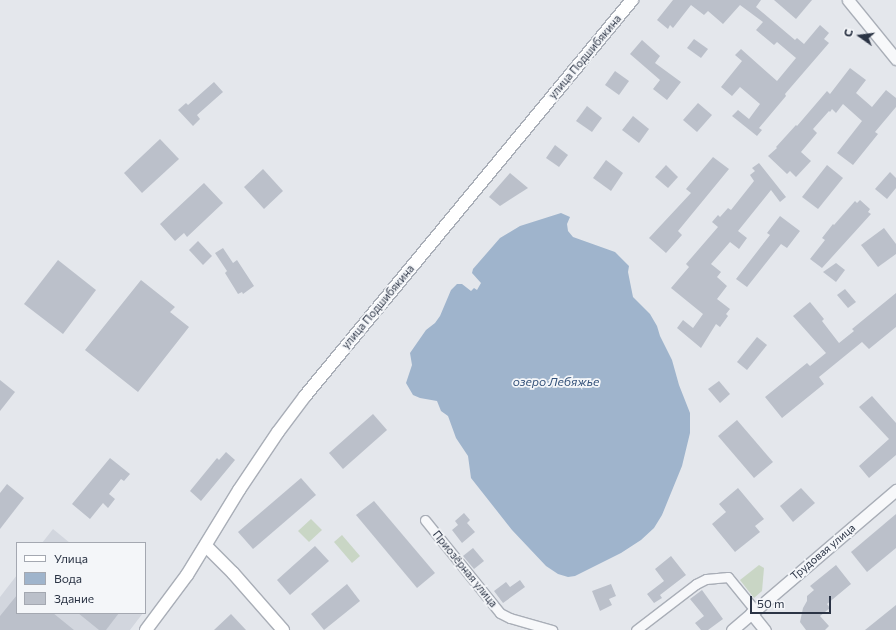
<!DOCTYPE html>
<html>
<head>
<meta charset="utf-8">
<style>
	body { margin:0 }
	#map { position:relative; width:896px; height:630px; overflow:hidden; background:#e4e7ec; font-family:Commissioner,sans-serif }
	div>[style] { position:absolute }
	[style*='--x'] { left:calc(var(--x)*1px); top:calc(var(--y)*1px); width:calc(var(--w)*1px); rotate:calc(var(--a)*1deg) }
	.built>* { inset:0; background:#d2d6de }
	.green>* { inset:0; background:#c9d6c5 }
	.water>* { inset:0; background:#9fb4cc }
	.building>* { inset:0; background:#bbc0ca }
	.roads { filter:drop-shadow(1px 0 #a9aeb7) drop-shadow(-1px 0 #a9aeb7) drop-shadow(0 1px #a9aeb7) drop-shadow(0 -1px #a9aeb7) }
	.minor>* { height:9px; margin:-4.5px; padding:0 4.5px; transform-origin:4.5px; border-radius:4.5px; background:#f7f8fa }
	.tertiary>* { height:11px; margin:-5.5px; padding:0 5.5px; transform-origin:5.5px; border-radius:5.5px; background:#f7f8fa }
	.secondary>* { height:12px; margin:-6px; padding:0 6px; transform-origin:6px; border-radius:6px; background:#fff }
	span { translate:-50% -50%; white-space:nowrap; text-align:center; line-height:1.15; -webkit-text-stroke:3.5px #f4f6f9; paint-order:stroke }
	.street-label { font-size:11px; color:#2b3445 }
	.water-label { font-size:12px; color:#34527a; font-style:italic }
	.legend { position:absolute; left:16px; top:542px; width:130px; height:72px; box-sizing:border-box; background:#f4f6f9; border:1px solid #a4a8b1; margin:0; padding:5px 7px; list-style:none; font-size:12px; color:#2b3445 }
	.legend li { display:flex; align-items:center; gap:8px; height:20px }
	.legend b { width:20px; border:1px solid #a4a8b1 }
	.north { position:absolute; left:840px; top:16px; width:40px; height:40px; -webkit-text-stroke:3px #f4f6f9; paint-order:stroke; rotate:284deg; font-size:11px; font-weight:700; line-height:16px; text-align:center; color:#2b3445 }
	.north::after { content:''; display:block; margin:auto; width:14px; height:18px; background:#2b3445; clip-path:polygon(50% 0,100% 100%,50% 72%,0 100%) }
	.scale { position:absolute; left:750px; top:596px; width:81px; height:18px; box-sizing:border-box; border:2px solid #2b3445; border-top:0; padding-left:5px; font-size:12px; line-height:14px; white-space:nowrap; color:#2b3445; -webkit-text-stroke:3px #f4f6f9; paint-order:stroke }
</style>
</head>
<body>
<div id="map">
	<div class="built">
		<i style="clip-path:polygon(53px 529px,70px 543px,42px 543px)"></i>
		<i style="clip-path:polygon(17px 575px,17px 613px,143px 613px,130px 630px,0 630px,0 597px)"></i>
	</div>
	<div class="green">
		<i style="clip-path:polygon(311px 519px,322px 530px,309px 542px,298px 531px)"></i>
		<i style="clip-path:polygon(342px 535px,360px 556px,352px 563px,334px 542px)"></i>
		<i style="clip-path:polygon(759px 565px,764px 568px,762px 591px,754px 598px,740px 580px)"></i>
	</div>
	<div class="water">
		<i style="clip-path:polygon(561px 213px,570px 217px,567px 224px,568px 231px,573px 237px,615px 252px,629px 266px,628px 272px,633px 297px,650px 314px,657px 326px,660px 336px,672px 360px,679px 385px,690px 413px,690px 433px,682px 466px,662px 515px,654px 528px,641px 540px,621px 553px,575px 576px,568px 577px,558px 574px,546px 566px,512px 530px,471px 478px,468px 456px,456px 438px,448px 416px,441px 411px,437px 401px,420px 398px,413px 395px,406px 383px,412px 365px,410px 353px,426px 330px,435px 323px,440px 316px,451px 290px,457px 284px,462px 284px,471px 291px,474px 288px,477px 290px,481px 283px,472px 273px,473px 269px,500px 238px,520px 226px)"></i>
	</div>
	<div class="building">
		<i style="clip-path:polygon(673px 0,761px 0,756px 7px,795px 40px,797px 38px,804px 44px,820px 25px,829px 33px,824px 39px,829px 43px,785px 94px,786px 96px,759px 128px,762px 130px,757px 136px,732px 116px,738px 110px,749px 119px,760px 104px,740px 87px,732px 96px,721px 87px,742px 61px,735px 55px,741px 49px,777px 81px,796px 58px,777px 42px,774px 45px,756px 30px,763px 22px,740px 5px,723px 24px,708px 11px,704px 15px,691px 5px,673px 28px,670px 25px,668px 29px,657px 20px)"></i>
		<i style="clip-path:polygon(774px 0,812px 0,796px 19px)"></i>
		<i style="clip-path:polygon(694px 39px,708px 49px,701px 58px,687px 48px)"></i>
		<i style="clip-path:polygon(642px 40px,660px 56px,655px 63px,681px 82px,667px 100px,653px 89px,660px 80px,630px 54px)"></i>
		<i style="clip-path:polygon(850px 68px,866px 80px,856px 93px,872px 107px,886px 90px,896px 98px,896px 107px,875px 132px,878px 134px,853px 165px,837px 153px,862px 121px,843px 104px,836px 113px,832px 109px,830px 112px,829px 111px,813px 129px,817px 133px,801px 152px,811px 161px,796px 177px,790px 171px,787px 174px,768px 156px,777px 148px,776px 147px,796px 125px,797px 126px,827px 91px,830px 94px)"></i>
		<i style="clip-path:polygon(615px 71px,629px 81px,619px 95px,605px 85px)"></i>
		<i style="clip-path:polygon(214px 82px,223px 92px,197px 115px,200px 119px,193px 126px,178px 110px,186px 103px,188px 105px)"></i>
		<i style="clip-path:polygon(698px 103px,712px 115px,697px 132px,683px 120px)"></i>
		<i style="clip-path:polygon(587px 106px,602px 118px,592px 132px,576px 121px)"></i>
		<i style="clip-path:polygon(633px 116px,649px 129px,639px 143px,622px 130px)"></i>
		<i style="clip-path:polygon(160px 139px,179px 159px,142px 193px,124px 173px)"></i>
		<i style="clip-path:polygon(555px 145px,568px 155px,559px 167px,546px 158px)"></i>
		<i style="clip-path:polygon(713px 157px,729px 169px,678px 231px,682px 235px,666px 253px,649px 238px,691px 193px,686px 189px)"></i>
		<i style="clip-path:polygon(606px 160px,623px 173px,611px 191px,593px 178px)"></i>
		<i style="clip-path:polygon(759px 163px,786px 197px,780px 202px,771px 190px,738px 231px,747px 238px,739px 249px,730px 242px,711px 264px,721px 272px,717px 277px,727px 286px,717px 299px,730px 309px,726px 314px,728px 316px,720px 327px,716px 324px,701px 348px,677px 328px,683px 320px,693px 328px,703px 314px,671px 288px,689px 267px,686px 264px,718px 227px,712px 222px,718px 215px,720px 217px,728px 208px,731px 210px,754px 181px,750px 175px,755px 171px,752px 168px)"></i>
		<i style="clip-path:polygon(666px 165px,678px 177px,668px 188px,655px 177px)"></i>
		<i style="clip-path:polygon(827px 165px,843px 178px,818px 209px,802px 197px)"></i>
		<i style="clip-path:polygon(263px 169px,283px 191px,264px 209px,244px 187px)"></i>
		<i style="clip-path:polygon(890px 172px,896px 178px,896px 188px,887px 199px,875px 189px)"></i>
		<i style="clip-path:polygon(510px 173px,528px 188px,500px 206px,489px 197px)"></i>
		<i style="clip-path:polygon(204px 183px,223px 203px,187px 237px,184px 233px,175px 241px,160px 224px)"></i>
		<i style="clip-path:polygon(860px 200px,870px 209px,868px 212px,871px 214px,822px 268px,810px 259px,825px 240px,822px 238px,833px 224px,834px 225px,855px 201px,857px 203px)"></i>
		<i style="clip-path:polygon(780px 216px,800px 231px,787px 248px,781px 244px,747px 287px,736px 279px,770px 235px,767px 233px)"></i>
		<i style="clip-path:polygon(884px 228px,896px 244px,896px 254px,878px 267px,861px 245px)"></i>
		<i style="clip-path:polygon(198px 241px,212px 256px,203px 265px,189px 250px)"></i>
		<i style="clip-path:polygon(223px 248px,233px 263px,237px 260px,254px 286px,243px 294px,242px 292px,238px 294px,225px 273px,227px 271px,215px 253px)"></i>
		<i style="clip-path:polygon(58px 260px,96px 290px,63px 334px,24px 304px)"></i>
		<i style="clip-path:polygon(836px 263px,845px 270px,836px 282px,823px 272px)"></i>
		<i style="clip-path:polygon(141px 280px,175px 307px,170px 312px,189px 327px,138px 392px,85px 350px)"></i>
		<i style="clip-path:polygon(845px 289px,856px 302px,848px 308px,837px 295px)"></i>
		<i style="clip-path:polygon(896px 293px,896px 327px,869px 349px,862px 342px,819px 377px,824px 384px,782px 418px,765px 397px,807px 363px,810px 366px,826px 353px,793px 316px,810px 302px,824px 319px,822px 321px,839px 343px,854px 331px,852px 329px)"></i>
		<i style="clip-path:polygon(757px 337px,767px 345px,747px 370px,737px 362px)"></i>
		<i style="clip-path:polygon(0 380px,15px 392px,0 411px)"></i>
		<i style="clip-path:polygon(719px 381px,730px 394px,720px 403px,708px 389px)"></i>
		<i style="clip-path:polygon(872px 396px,896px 423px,896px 455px,869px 478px,859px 466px,889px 439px,859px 407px)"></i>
		<i style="clip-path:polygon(373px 414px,387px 430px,343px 469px,329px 453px)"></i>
		<i style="clip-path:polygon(737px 420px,773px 462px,754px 478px,718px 436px)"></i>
		<i style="clip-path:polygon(226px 452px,235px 460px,201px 501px,190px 491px,217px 458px,219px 460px)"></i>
		<i style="clip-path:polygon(110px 458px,130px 474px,124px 481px,121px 479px,109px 494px,115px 499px,108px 508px,103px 503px,90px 519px,72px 504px)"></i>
		<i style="clip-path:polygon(301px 478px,316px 495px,253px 549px,238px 532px)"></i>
		<i style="clip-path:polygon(7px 484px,24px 498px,0 529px,0 493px)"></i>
		<i style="clip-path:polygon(738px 488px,764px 519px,755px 526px,760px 532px,735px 552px,712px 524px,726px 512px,719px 504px)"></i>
		<i style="clip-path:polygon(801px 488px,815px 503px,793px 522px,780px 506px)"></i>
		<i style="clip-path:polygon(374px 501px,435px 573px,417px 588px,356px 515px)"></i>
		<i style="clip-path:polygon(464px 513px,470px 520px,467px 523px,475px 532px,462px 543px,452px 530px,458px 525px,455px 521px)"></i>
		<i style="clip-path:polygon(896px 514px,896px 548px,867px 572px,851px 552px)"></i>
		<i style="clip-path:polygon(315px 546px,329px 561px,290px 595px,277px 580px)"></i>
		<i style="clip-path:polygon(473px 548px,484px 561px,474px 569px,463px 556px)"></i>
		<i style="clip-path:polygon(671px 556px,686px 575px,660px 595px,662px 598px,654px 603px,647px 594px,664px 581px,655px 569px)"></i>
		<i style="clip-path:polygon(836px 565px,851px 584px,827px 604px,830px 608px,820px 616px,829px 626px,825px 630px,806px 630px,800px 622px,803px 608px,807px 601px,807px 596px,814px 590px,810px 586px)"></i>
		<i style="clip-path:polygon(520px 580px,525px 587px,503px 603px,494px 591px,506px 582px,510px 587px)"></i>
		<i style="clip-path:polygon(347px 584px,360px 601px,324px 630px,311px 614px)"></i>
		<i style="clip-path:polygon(611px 584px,616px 596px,609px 599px,612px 605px,600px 611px,592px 591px)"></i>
		<i style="clip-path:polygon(702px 590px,723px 619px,708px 630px,701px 630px,695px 623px,704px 616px,690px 599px)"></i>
		<i style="clip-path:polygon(17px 595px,17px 613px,53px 613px,74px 630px,0 630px,0 616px)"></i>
		<i style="clip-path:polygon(896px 605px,896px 630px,865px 630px)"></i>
		<i style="clip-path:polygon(78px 613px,119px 613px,106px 630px,99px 630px)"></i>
		<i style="clip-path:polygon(231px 614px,246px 630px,214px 630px)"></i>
	</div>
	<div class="roads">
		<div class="minor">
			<i style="--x:425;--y:520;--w:119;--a:51.1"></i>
			<i style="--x:500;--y:613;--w:11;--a:27"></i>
			<i style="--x:510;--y:618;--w:44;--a:15.9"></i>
			<i style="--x:636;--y:630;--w:76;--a:-37.5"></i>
			<i style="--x:696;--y:584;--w:11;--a:-27"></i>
			<i style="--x:706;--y:579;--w:22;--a:-5"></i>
			<i style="--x:728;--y:577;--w:43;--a:50.7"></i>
		</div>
		<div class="tertiary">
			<i style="--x:848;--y:0;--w:76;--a:50.9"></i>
			<i style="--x:751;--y:613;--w:22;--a:51"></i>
			<i style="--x:732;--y:630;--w:216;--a:-40.5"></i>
		</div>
		<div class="secondary">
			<i style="--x:206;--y:546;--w:38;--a:45"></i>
			<i style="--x:233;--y:573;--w:76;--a:48.7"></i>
			<i style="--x:146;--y:630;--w:69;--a:-53.3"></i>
			<i style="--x:187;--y:575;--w:100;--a:-58.5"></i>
			<i style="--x:239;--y:490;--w:70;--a:-56.1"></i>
			<i style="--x:278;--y:432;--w:45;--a:-53.1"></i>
			<i style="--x:305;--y:396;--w:514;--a:-50.45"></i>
		</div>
	</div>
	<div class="street-label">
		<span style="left:585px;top:57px;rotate:-50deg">улица Подшибякина</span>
		<span style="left:378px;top:307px;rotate:-50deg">улица Подшибякина</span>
		<span style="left:823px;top:552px;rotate:-40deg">Трудовая улица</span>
		<span style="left:465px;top:569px;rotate:51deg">Приозёрная улица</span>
	</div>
	<div class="water-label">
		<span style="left:556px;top:382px">озеро Лебяжье</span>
	</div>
	<ul class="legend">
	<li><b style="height:5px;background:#fff"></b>Улица</li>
	<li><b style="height:11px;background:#9fb4cc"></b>Вода</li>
	<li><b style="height:11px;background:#bbc0ca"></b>Здание</li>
	</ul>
	<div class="north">С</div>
	<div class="scale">50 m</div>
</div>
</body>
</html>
